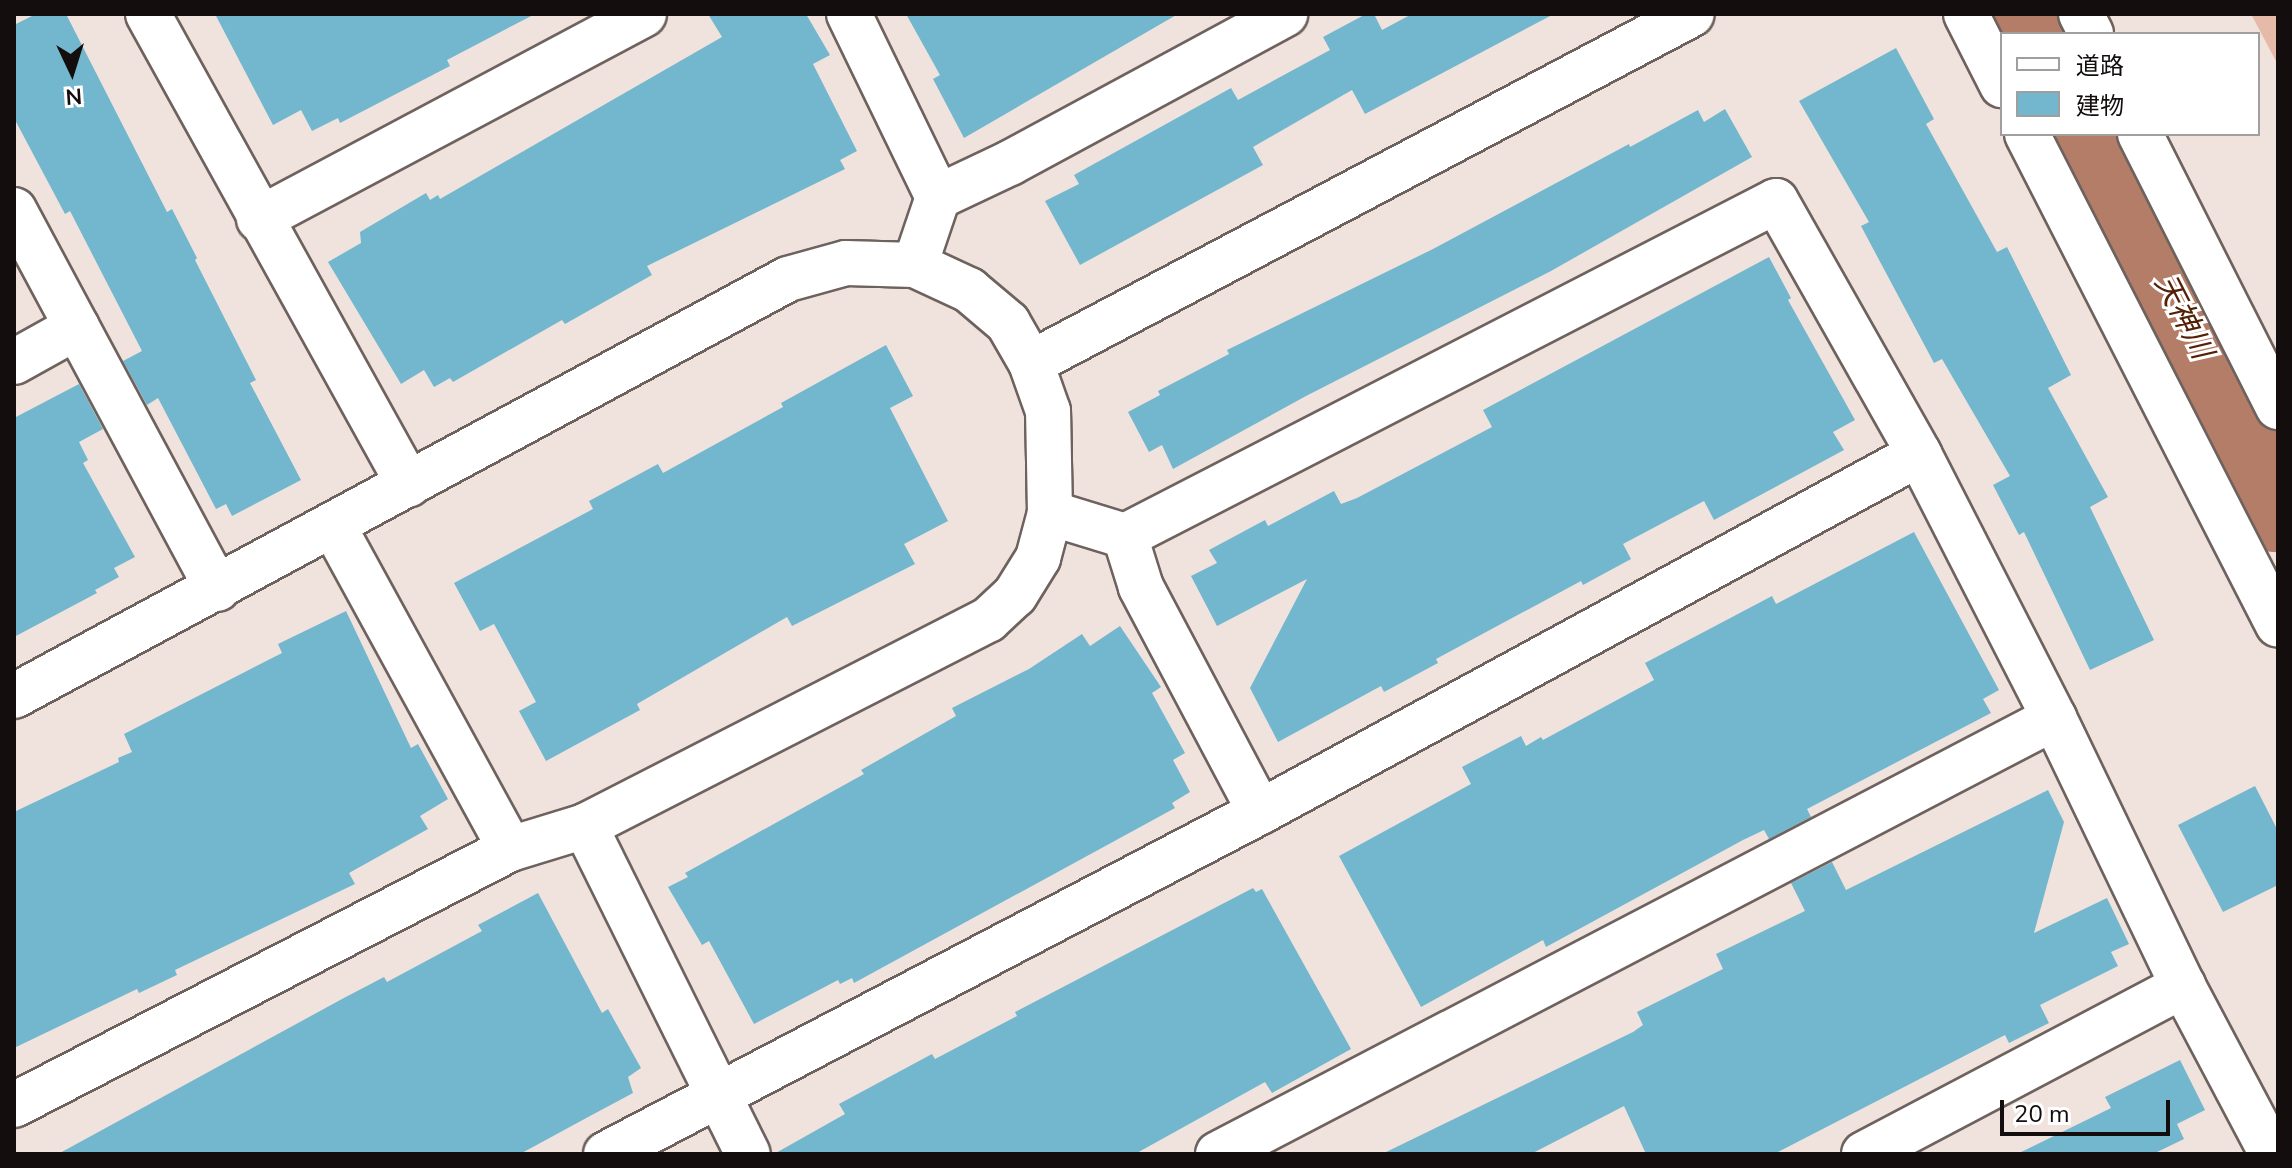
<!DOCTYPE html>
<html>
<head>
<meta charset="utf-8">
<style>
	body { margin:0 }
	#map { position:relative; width:2292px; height:1168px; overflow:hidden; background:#f0e2dd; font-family:"Nunito Sans","Noto Sans JP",sans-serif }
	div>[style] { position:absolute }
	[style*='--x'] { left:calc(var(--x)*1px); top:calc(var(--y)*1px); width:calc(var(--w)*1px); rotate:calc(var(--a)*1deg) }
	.green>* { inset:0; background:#e6baa8 }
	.river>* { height:102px; margin:-51px; padding:0 51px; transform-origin:51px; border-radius:51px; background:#b47d67 }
	.building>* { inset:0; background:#73b7ce }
	.roads { filter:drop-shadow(2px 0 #6e625e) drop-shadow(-2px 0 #6e625e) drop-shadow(0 2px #6e625e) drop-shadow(0 -2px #6e625e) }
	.minor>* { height:44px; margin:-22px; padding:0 22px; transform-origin:22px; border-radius:22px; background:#fff }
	span { translate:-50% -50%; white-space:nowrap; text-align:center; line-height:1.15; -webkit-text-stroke:6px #fff; paint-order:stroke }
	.water-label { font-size:30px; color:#532006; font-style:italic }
	.frame { position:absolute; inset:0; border:16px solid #130e0d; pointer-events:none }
	.legend { position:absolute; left:2000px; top:32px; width:260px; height:104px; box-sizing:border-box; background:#fff; border:2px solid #a19f9e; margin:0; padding:10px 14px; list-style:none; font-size:24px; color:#130e0d }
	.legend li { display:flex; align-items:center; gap:16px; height:40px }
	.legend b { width:40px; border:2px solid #a19f9e }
	.north { position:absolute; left:32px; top:32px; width:80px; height:80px; -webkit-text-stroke:6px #fff; paint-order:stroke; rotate:176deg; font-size:22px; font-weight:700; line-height:32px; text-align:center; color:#130e0d }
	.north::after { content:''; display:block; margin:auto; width:28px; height:36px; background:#130e0d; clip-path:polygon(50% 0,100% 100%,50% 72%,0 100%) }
	.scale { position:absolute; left:2000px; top:1100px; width:170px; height:36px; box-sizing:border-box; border:4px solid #130e0d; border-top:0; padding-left:10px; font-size:24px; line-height:28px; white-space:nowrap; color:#130e0d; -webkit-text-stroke:6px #fff; paint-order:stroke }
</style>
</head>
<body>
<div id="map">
	<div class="green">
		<i style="clip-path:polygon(2251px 14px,2278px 14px,2278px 65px)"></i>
	</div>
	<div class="river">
		<i style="--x:2026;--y:14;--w:22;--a:63"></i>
		<i style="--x:2089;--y:134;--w:413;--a:62.8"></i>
	</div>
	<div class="building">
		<i style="clip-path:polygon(36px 14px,66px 14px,167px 212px,172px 209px,197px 258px,195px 260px,256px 380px,250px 383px,301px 480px,232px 516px,226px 504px,216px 509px,158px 398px,147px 405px,123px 361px,142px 351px,70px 211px,65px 214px,14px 118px,14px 25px)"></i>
		<i style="clip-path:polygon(215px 14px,535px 14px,447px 60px,450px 66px,340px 123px,338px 118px,312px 131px,301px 110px,273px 125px)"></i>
		<i style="clip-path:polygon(708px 14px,806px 14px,830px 55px,813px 64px,857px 151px,840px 160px,845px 169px,647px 266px,652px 275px,565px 324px,562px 320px,453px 382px,450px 378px,434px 387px,424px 370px,401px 384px,328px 262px,361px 243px,360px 232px,426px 193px,430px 200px,438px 195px,440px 199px,722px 37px)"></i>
		<i style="clip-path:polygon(906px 14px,1178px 14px,964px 138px,933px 79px,940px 75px)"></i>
		<i style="clip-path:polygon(1366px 14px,1374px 14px,1382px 30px,1412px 14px,1554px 14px,1365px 114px,1352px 90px,1253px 147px,1263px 165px,1080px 265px,1045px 201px,1079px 184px,1074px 175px,1231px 88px,1238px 100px,1330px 50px,1323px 37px)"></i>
		<i style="clip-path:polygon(1896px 48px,1934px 119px,1926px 124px,1997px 252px,2007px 247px,2071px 375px,2048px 388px,2108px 497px,2090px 507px,2154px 640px,2090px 670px,2024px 532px,2019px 535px,1993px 485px,2010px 476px,1942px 359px,1934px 363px,1861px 226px,1869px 222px,1799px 101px)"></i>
		<i style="clip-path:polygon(1725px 109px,1752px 157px,1551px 271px,1306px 396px,1173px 469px,1162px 445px,1149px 452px,1128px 412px,1160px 395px,1158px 391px,1229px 354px,1227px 350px,1433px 249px,1629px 144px,1630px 147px,1698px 110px,1704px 122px)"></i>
		<i style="clip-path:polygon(1769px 257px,1791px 298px,1788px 300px,1855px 420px,1833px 432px,1844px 450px,1714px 520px,1704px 501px,1623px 544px,1631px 559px,1583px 585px,1581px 581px,1436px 659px,1438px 663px,1384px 692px,1381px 686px,1278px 742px,1250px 688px,1307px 579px,1217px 626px,1191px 576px,1217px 563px,1209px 550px,1265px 520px,1268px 526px,1334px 491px,1341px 504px,1357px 498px,1492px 427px,1483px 410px)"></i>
		<i style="clip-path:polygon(886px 345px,913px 396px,890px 408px,948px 521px,904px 544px,915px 564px,792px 626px,787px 617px,637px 704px,640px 710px,546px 761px,519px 711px,536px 702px,494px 624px,480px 631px,454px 583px,593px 509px,589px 501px,658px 464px,663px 473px,783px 407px,781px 403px)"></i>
		<i style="clip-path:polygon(79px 384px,103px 429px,79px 442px,88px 460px,83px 463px,135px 557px,114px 568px,119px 577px,95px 590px,97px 593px,14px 637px,14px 418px)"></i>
		<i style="clip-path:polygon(1914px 532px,1999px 690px,1983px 699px,1991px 713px,1807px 809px,1811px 817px,1769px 839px,1764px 830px,1743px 840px,1546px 947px,1543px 940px,1421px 1007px,1339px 856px,1471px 784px,1462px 767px,1521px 736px,1526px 746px,1541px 737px,1543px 740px,1654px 680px,1645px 663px,1772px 596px,1776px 604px)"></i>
		<i style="clip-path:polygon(346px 611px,411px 748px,418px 744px,448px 799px,420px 816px,428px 829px,349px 873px,355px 884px,175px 970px,177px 975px,139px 993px,137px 989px,14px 1048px,14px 812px,119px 762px,118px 758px,132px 752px,124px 734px,282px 653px,278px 644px)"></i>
		<i style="clip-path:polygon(1120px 626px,1161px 687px,1152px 693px,1185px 753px,1173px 760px,1190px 792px,1172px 803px,1175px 808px,854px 983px,852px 978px,840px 984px,838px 980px,754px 1024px,709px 941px,702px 945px,668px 887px,688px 877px,685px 873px,864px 774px,861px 770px,956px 716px,952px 708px,1029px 669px,1082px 634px,1090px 646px)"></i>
		<i style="clip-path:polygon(2255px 786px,2278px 831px,2278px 885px,2223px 912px,2178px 825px)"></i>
		<i style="clip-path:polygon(2048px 790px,2064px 822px,2034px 933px,2107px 898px,2129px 944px,2111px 952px,2118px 966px,2040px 1005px,2049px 1023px,2009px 1043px,2005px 1035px,1774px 1154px,1646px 1154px,1624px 1106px,1531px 1154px,1382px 1154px,1633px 1032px,1643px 1025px,1637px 1012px,1723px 969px,1716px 954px,1805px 911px,1791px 883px,1832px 862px,1846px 890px)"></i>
		<i style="clip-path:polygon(1253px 888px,1256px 892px,1262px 889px,1351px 1049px,1272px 1093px,1265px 1082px,1135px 1154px,774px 1154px,845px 1114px,839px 1104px,932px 1054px,935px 1059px,1017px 1016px,1015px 1012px)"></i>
		<i style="clip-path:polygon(538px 893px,602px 1013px,608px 1009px,641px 1068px,628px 1077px,633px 1093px,590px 1116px,520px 1154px,58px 1154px,342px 999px,384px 977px,387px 982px,482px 931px,478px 925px)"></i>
		<i style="clip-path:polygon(2180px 1060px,2205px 1110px,2177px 1124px,2184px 1139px,2153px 1154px,2017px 1154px,2111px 1108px,2105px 1097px)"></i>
	</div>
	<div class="roads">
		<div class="minor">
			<i style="--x:148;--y:14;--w:538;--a:61.01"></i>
			<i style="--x:849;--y:14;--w:203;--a:64.1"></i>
			<i style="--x:1966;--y:14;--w:80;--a:63.1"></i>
			<i style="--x:2081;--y:14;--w:22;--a:63"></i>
			<i style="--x:2027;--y:134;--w:551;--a:62.92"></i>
			<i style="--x:2140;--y:134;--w:306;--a:63.2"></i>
			<i style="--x:14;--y:210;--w:430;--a:61.8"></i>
			<i style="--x:259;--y:219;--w:436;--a:-28"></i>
			<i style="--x:915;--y:265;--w:72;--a:-71.3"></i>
			<i style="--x:938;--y:197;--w:80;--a:-25.3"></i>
			<i style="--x:1010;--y:163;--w:313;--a:-28.4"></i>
			<i style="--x:14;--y:362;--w:72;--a:-29.1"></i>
			<i style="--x:1050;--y:513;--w:78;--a:17"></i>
			<i style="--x:334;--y:527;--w:367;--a:61.3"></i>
			<i style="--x:14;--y:696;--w:879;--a:-28.31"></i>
			<i style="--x:788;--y:279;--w:60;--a:-15.4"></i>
			<i style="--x:846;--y:263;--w:69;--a:1.7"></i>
			<i style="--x:915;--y:265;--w:60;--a:24.8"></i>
			<i style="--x:969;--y:290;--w:51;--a:40.2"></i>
			<i style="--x:1008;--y:323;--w:46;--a:60.1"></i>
			<i style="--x:1260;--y:812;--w:750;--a:-28.51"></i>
			<i style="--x:585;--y:826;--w:366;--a:63.6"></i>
			<i style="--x:14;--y:1105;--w:558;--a:-27.3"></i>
			<i style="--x:510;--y:849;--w:78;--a:-17"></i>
			<i style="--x:585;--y:826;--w:453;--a:-27.1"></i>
			<i style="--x:988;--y:620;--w:37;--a:-43"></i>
			<i style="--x:1015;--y:595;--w:44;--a:-58.1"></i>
			<i style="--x:1038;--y:558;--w:47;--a:-75.1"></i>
			<i style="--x:1050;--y:513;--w:102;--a:-91.1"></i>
			<i style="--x:1048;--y:411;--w:51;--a:-109.5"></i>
			<i style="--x:1031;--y:363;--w:747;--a:-27.83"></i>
			<i style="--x:606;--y:1154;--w:738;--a:-27.61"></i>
			<i style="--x:1260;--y:812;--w:255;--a:-117.9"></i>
			<i style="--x:1141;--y:587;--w:53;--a:-107.4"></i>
			<i style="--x:1125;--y:536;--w:732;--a:-27.23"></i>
			<i style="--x:1776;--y:201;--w:291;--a:60.5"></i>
			<i style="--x:1919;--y:454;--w:297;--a:62.9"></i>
			<i style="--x:2054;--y:718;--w:297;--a:64.3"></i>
			<i style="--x:2183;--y:986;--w:190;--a:62.1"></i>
			<i style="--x:1218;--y:1154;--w:943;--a:-27.54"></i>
			<i style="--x:1864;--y:1154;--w:361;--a:-27.8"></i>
		</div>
	</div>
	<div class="water-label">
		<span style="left:2183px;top:317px;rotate:63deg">天神川</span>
	</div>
	<div class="frame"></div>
	<ul class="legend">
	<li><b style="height:10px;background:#fff"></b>道路</li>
	<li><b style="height:22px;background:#73b7ce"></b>建物</li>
	</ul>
	<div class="north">N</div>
	<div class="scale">20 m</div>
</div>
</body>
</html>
